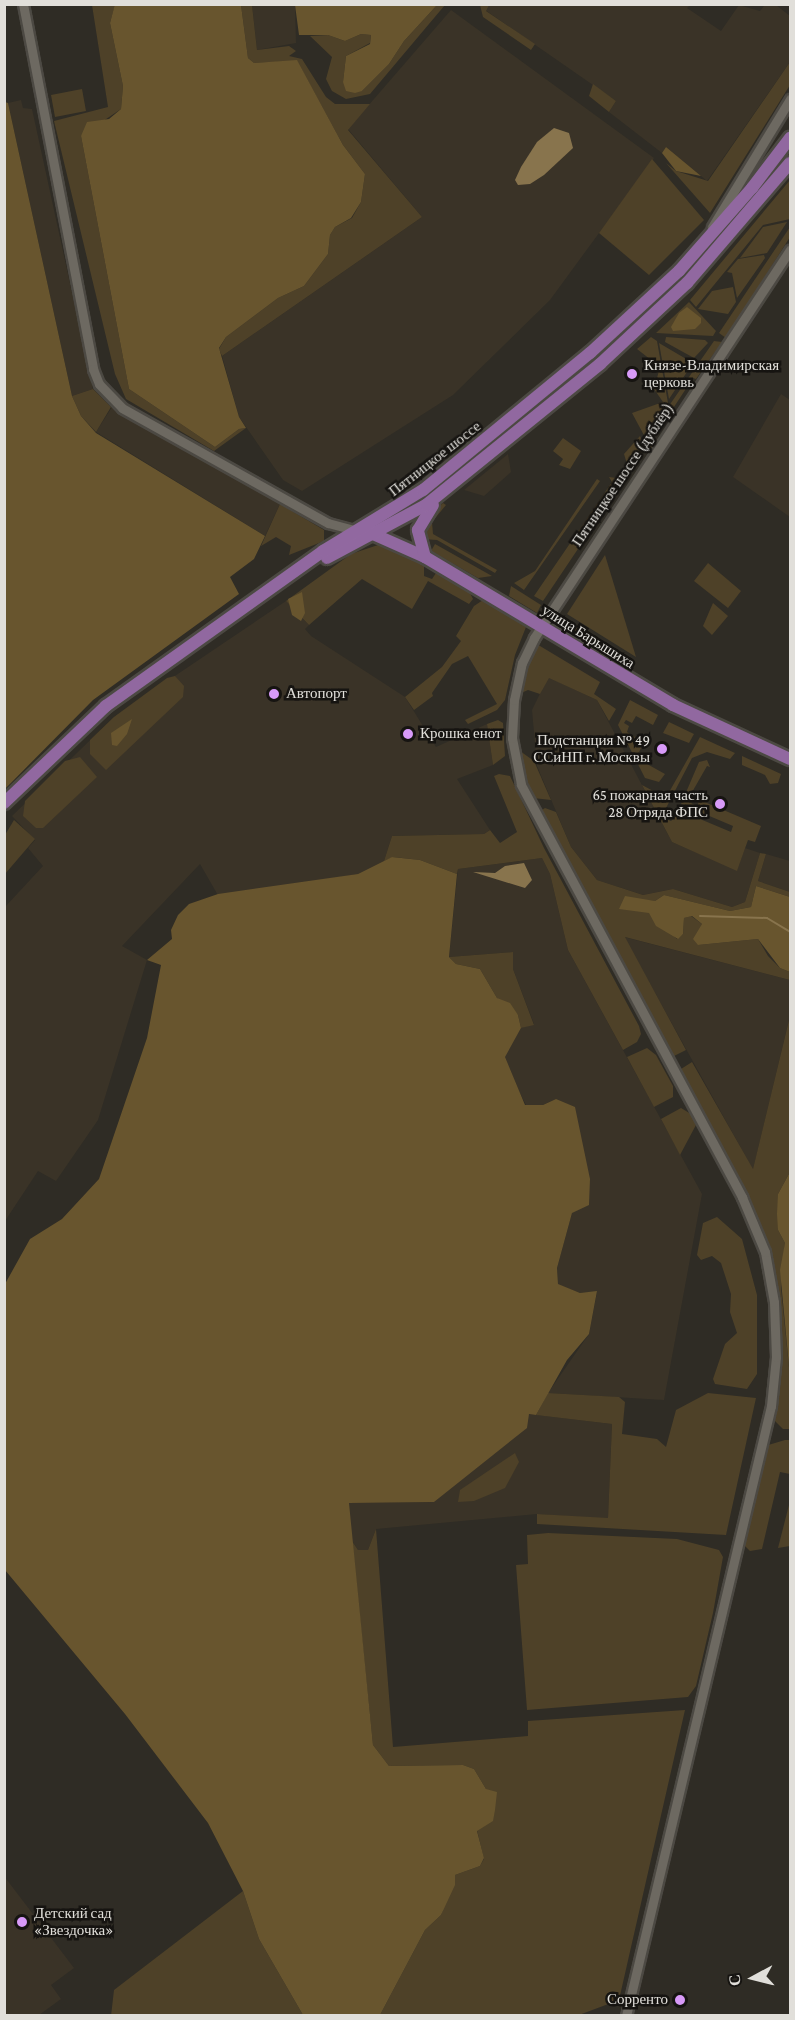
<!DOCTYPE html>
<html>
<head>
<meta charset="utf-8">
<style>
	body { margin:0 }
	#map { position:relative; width:795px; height:2020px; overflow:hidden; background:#2f2c25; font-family:"Crimson Pro",serif }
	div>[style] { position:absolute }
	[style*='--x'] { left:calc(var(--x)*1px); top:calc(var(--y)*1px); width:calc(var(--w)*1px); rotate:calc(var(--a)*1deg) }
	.built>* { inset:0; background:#3a3327 }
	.green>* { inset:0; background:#4e4128 }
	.forest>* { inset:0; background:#68552e }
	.water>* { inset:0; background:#88744d }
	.stream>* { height:2px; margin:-1px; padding:0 1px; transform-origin:1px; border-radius:1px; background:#88744d }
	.roads { filter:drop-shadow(2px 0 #4c4943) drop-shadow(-2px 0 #4c4943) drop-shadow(0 2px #4c4943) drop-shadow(0 -2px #4c4943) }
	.minor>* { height:9px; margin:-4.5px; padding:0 4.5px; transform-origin:4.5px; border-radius:4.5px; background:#6d6961 }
	.major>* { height:12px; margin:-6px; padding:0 6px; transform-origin:6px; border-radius:6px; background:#9168a0 }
	.dots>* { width:16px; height:16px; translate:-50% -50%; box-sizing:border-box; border:3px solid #161411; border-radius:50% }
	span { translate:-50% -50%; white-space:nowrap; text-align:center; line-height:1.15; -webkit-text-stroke:5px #161411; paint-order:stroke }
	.poi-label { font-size:15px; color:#e1dfda }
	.left { translate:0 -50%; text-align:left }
	.right { translate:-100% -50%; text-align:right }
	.street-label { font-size:15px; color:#e1dfda }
	.frame { position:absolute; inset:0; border:6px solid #e1dfda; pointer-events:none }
	.north { position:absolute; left:723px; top:1948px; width:60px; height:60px; -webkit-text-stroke:4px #161411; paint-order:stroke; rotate:263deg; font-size:16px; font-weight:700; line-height:24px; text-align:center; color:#e1dfda }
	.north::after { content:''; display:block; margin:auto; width:21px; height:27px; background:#e1dfda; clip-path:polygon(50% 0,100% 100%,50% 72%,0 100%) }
</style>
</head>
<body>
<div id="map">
	<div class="built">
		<i style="clip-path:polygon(489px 4px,690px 5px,687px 8px,721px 31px,739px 5px,760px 11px,764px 6px,776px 5px,790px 16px,790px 62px,707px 181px,666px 147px,662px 153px,609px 112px,616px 101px,485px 10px)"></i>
		<i style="clip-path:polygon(252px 5px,295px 5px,296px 43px,257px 50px)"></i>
		<i style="clip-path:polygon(451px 10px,654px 158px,550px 300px,453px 395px,302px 491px,283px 480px,239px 417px,222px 356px,422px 217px,348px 129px)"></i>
		<i style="clip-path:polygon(21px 100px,23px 108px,32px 109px,93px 389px,72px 396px,8px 103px)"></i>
		<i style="clip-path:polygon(781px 394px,790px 400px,790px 517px,733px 477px)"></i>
		<i style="clip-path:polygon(112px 407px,280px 504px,265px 536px,96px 432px)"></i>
		<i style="clip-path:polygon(508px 454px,511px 472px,484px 496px,464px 490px)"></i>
		<i style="clip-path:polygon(286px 601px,309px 625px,305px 629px,311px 636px,405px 697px,436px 747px,487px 724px,493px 765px,457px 779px,490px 830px,484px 834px,392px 836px,384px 861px,358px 874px,219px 897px,200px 864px,122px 946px,147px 960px,98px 1120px,56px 1181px,38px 1171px,5px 1221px,5px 907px,43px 866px,28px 848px,35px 840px,12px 816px,114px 717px)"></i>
		<i style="clip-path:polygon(548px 677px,597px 700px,672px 842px,737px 870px,745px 848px,760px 853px,745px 902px,732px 907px,673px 889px,643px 895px,597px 880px,571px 847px,537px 766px,532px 710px)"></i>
		<i style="clip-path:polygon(766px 854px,790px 861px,790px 892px,758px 881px)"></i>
		<i style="clip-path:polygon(542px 858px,550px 874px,568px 950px,702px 1194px,664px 1400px,548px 1393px,589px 1334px,597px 1292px,580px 1293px,558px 1285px,557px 1268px,572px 1213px,556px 1099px,543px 1105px,526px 1105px,506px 1066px,504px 1057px,521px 1028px,534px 1024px,513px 969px,513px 952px,449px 957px,458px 869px)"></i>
		<i style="clip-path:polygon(624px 937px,790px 980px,790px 1016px,753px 1170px)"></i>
		<i style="clip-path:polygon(529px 1414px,612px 1424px,608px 1519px,537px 1514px,376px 1529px,368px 1550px,358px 1550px,352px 1541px,348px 1503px,434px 1502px)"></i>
		<i style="clip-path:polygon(4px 1876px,74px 1968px,51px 1985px,61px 1999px,39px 2015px,5px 2015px)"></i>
	</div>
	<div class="green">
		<i style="clip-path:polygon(92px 5px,115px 5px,110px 23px,123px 86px,121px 109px,81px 136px,129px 389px,215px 447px,239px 429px,246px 428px,214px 451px,126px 399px,115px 374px,54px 121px,108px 107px)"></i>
		<i style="clip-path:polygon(241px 5px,252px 5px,257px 50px,289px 46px,296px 51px,289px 56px,302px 59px,326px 97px,335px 104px,370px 104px,348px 130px,422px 217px,222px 356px,219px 349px,226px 337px,278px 298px,304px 286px,328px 254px,330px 235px,335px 227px,352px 218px,361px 202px,365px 174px,343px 145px,297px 61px,254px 63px,248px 58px)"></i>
		<i style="clip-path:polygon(437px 5px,445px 5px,370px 94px,346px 99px,332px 91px,326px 79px,332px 57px,310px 36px,328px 35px,345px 41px,361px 34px,371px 35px,370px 43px,346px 56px,343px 82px,362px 91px,389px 64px,404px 41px)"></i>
		<i style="clip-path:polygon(480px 5px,489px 5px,486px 11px,535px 44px,531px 50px,483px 17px)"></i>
		<i style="clip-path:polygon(790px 62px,790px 85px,710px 213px,666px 163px,676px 171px,708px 181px)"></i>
		<i style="clip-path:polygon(593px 84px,616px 101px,609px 112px,589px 96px)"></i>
		<i style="clip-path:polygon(82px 89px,86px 111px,55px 117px,51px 95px)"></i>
		<i style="clip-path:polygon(652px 159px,704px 220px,649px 275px,599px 233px)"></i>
		<i style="clip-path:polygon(790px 180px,790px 219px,763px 225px,696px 307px,690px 300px)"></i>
		<i style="clip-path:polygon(787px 222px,767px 253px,740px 258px,763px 227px)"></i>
		<i style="clip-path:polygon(790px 227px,790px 237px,726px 338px,719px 333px)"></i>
		<i style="clip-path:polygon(764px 255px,765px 258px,737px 298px,732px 273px,727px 272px,738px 259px)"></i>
		<i style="clip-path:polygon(733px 287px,736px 302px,728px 314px,698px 309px,712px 291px)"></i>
		<i style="clip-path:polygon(689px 302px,716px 331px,713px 336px,656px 333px)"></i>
		<i style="clip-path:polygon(651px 337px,657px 341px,668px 403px,646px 439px,632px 413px,663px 402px,654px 389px,660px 367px,637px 349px)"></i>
		<i style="clip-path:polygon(666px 337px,705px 340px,708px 343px,694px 358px,665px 342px)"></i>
		<i style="clip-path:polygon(714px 341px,722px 342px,696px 379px,693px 378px,651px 442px,655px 446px,652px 450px,648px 443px,657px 423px)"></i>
		<i style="clip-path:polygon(659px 343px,693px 363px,669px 399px)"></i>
		<i style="clip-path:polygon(93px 389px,111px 407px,96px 432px,81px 416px,72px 396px)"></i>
		<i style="clip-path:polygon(640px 436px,644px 445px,641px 454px,635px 465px,627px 464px,624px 454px)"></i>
		<i style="clip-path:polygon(563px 438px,581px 451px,570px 469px,559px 465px,563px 459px,553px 451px)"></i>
		<i style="clip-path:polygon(609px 477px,625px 479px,543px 601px,534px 596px,612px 482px)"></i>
		<i style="clip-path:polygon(597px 479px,600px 481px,524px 590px,514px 583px,535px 571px)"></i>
		<i style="clip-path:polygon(443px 503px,446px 505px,432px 522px,433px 534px,497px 570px,495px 573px,437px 540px,423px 539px,426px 517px)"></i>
		<i style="clip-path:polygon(280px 504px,324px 530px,324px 541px,289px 555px,291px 546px,276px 537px,261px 546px)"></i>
		<i style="clip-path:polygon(381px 544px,424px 565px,424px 576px,432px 579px,436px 573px,470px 593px,473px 599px,469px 604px,428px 581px,412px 609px,362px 579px,309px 625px,286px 601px,351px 554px)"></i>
		<i style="clip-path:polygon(435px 544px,492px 576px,478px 578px,431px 551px)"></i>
		<i style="clip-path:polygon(605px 555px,636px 657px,567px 614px)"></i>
		<i style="clip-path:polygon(708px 563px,741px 591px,728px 608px,694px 581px)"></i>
		<i style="clip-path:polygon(511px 586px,541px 605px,537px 613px,509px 596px)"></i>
		<i style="clip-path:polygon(483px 600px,526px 627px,515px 655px,505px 700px,497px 710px,468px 724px,465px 720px,497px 704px,468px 656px,452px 664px,432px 693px,433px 696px,414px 710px,405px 697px,442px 667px,461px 641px,456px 636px,474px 606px)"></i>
		<i style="clip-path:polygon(713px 603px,728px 616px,712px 635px,703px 626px)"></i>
		<i style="clip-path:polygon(562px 619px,605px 645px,601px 653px,558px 627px)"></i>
		<i style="clip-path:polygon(535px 643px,600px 682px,594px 694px,616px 709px,609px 721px,597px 700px,549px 678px,540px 694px,528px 690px,519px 694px)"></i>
		<i style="clip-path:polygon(175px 676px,184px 686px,183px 697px,106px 770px,90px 754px,90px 740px,114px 717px,167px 678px)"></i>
		<i style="clip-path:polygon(630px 700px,658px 715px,653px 725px,636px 716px,632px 723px,626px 720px,624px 723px,629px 726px,627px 732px,635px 737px,633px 741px,642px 746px,639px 752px,650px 758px,647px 764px,665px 774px,659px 782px,645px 778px,618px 725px)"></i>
		<i style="clip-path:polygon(498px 720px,503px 723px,505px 756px,493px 765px,487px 724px)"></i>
		<i style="clip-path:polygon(669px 722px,694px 734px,689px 743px,663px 733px)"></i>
		<i style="clip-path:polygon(700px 737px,735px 753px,730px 759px,707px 752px,692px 758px,665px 810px,668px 812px,666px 819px,671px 821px,681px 811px,731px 832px,733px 826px,681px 804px,699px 762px,707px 760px,710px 767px,707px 766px,687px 801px,697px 806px,700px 800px,761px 826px,755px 842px,748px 840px,737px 871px,672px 842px,642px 785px,659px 794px,657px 799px,663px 803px)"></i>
		<i style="clip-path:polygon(520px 751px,534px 761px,551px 800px,533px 798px,517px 755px)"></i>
		<i style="clip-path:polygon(742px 756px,781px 774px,778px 783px,770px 784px,765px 775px,742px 765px)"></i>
		<i style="clip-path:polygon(80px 757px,97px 777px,43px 828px,36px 828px,23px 816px,25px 801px,65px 761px)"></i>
		<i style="clip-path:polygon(499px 774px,510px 776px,544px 848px,639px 1026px,641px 1034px,637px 1042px,623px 1050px,568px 950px,550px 874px,542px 858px,458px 869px,457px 874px,420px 860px,393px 857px,384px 861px,392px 836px,484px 834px,490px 830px,500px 843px,517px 832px,494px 776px)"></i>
		<i style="clip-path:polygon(545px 808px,556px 812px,571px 847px,597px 880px,643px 895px,673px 889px,732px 907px,745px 902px,760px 853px,766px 854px,758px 881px,790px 892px,790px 897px,756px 886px,751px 907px,730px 911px,664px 895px,655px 901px,636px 900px,677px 939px,683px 934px,684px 918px,691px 916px,702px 924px,698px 945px,758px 939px,768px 956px,780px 968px,790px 972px,790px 980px,625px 937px,686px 1050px,674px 1056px,539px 812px)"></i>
		<i style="clip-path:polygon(14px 820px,35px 839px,5px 874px,5px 835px)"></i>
		<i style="clip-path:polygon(513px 952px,513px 969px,534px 1025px,521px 1028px,518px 1015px,497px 998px,480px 969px,456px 964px,449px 957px)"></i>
		<i style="clip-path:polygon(790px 1016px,790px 1172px,778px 1194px,778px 1230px,785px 1243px,781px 1288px,790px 1377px,790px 1429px,783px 1429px,773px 1419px,780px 1335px,772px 1256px,760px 1223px,681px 1069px,692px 1062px,753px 1169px)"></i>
		<i style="clip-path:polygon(647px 1048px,656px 1055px,673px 1086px,673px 1097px,654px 1107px,627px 1057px)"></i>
		<i style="clip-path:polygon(681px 1108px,691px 1114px,696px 1125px,680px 1155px,661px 1119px)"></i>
		<i style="clip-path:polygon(717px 1217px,742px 1239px,757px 1295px,757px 1374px,747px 1389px,715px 1384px,713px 1379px,725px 1344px,737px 1333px,730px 1312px,731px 1294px,721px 1263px,712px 1256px,701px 1260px,697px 1255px,703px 1223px)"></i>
		<i style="clip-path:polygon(548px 1393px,619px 1397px,625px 1402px,622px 1434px,657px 1439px,666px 1447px,676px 1410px,708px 1393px,756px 1398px,726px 1535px,537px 1524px,537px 1514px,608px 1518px,612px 1424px,536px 1415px)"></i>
		<i style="clip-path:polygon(785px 1440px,790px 1440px,790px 1474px,780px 1472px,762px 1549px,750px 1551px,743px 1544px,765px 1446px)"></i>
		<i style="clip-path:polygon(515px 1453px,519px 1462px,505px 1488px,474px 1501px,458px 1502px,460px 1490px)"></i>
		<i style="clip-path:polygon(790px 1501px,790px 1546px,778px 1548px)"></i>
		<i style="clip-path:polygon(376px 1529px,393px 1747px,528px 1736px,528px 1721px,685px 1710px,619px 2000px,579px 2015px,380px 2015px,425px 1930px,441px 1915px,455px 1875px,480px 1866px,484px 1859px,477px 1830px,486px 1789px,474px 1769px,463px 1765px,389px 1766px,373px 1745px,352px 1541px,358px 1550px,368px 1550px)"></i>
		<i style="clip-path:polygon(548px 1533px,677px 1539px,719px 1550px,723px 1557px,713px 1613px,696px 1686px,688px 1697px,527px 1710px,516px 1565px,528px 1564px,527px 1535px)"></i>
		<i style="clip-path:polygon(243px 1891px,259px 1939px,303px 2015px,111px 2016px,114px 1990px)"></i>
	</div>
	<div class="forest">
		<i style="clip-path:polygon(115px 4px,241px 5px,248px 58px,254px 63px,297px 60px,343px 145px,365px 174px,361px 202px,351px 218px,335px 227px,330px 235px,328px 254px,304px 286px,278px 298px,226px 337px,219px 348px,239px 417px,246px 428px,239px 429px,215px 447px,129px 389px,81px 136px,87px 122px,109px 119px,121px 109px,123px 86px,110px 23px)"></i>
		<i style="clip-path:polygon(295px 5px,295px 4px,437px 5px,404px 41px,389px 64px,362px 91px,355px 93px,346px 91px,343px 82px,346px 56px,370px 44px,371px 35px,361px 34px,345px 41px,328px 35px,299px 35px)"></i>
		<i style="clip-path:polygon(5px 102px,8px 103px,72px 396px,81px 416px,96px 433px,265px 536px,254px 559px,230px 577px,239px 594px,93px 700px,5px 789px)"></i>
		<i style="clip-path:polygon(666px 147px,701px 176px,676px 171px,662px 153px)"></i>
		<i style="clip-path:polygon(687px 307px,701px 318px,701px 323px,695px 329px,673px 331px,671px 327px,679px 313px)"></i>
		<i style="clip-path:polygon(302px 592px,305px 613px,301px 621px,292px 615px,288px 599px)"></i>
		<i style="clip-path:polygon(132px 719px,127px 734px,117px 746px,112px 745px,111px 733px)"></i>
		<i style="clip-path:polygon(392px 857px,420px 860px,457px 874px,449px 957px,456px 964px,480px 969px,497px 998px,510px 1003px,518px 1015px,521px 1028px,505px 1057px,525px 1105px,543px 1105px,556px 1099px,575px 1107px,590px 1179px,589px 1205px,572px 1213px,557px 1268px,558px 1284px,580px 1293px,597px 1291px,589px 1334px,567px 1360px,536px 1415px,529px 1414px,527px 1428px,434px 1502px,349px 1503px,373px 1745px,389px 1766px,463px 1765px,474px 1769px,486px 1789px,497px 1792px,495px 1810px,493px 1821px,477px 1831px,484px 1858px,480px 1866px,455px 1875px,455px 1885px,441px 1915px,425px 1930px,380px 2015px,303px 2015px,259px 1939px,243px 1891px,208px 1823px,125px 1714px,5px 1570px,5px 1284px,30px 1239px,62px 1219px,99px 1179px,147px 1038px,161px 965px,147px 960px,172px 939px,171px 930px,178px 915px,189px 904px,218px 894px,358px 874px)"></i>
		<i style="clip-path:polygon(756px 886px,790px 897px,790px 972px,780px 968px,758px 939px,698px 945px,693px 939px,702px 924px,692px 916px,684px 918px,683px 934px,678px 939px,656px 926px,649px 913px,619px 909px,625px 896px,655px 901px,664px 895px,730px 911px,751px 907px)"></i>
		<i style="clip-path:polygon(790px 1172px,790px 1377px,780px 1270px,785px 1243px,778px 1230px,777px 1214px,778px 1194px)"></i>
	</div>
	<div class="water">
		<i style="clip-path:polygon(554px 128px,569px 133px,573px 148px,544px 175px,530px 184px,518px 185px,515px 180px,521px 167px,537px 142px)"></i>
		<i style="clip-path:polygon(524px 863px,532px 880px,525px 888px,473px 872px,495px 873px,505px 866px)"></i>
	</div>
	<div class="stream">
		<i style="--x:700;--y:916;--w:67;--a:1.7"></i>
		<i style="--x:767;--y:918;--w:27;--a:31"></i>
	</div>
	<div class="roads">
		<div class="minor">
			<i style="--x:23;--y:4;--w:372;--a:79.1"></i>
			<i style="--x:93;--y:369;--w:16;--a:68"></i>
			<i style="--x:99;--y:384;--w:33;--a:46"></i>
			<i style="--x:122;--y:408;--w:236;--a:29.2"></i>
			<i style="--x:328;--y:523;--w:30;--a:15"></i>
			<i style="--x:712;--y:227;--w:150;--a:-58.6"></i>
			<i style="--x:626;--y:2016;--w:627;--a:-76.63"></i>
			<i style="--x:771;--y:1406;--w:49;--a:-84.2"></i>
			<i style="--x:776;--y:1357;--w:55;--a:-92.1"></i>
			<i style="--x:774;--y:1302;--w:51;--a:-100.2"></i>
			<i style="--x:765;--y:1252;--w:60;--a:-112.7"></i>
			<i style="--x:742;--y:1197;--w:468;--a:-118.2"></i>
			<i style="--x:521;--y:784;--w:47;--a:-101.1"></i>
			<i style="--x:512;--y:738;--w:38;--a:-87"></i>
			<i style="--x:514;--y:700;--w:38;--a:-78"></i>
			<i style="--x:522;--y:663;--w:28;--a:-64"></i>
			<i style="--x:534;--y:638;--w:465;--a:-56.6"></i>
		</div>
		<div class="major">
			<i style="--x:373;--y:534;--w:57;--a:23.9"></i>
			<i style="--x:425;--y:557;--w:289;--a:30.8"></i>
			<i style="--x:673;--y:705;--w:129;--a:24.8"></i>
			<i style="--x:425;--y:557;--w:28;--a:-105"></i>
			<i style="--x:418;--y:530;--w:29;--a:-59"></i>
			<i style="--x:327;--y:558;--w:112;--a:-28.2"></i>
			<i style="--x:426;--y:505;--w:224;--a:-39"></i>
			<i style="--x:600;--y:364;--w:119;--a:-43"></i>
			<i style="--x:687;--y:283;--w:158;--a:-49.4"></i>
			<i style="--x:4;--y:803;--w:141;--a:-43.6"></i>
			<i style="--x:106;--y:706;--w:267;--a:-35.5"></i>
			<i style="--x:323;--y:551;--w:117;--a:-31.4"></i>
			<i style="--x:423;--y:490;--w:216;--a:-39.4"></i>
			<i style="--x:590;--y:353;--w:121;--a:-42.7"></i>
			<i style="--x:679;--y:271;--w:111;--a:-48.7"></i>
			<i style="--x:752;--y:188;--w:63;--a:-52.8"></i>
		</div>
	</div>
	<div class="dots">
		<i style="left:632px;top:374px;background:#d89af8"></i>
		<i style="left:274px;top:694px;background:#d89af8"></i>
		<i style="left:408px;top:734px;background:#d89af8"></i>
		<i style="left:662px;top:749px;background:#d89af8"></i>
		<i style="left:720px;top:804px;background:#d89af8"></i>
		<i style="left:22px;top:1922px;background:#d89af8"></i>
		<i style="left:680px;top:2000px;background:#d89af8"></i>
	</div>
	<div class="poi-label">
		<span class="left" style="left:644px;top:374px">Князе-Владимирская<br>церковь</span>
		<span class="left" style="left:286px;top:694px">Автопорт</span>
		<span class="left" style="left:420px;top:734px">Крошка енот</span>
		<span class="right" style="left:650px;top:749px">Подстанция № 49<br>ССиНП г. Москвы</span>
		<span class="right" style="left:708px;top:804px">65 пожарная часть<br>28 Отряда ФПС</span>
		<span class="left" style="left:34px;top:1922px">Детский сад<br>«Звездочка»</span>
		<span class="right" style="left:668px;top:2000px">Сорренто</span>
	</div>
	<div class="street-label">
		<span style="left:435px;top:459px;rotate:-38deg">Пятницкое шоссе</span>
		<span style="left:623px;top:475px;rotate:-56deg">Пятницкое шоссе (дублёр)</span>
		<span style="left:588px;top:637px;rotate:32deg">улица Барышиха</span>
	</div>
	<div class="frame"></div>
	<div class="north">С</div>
</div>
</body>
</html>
